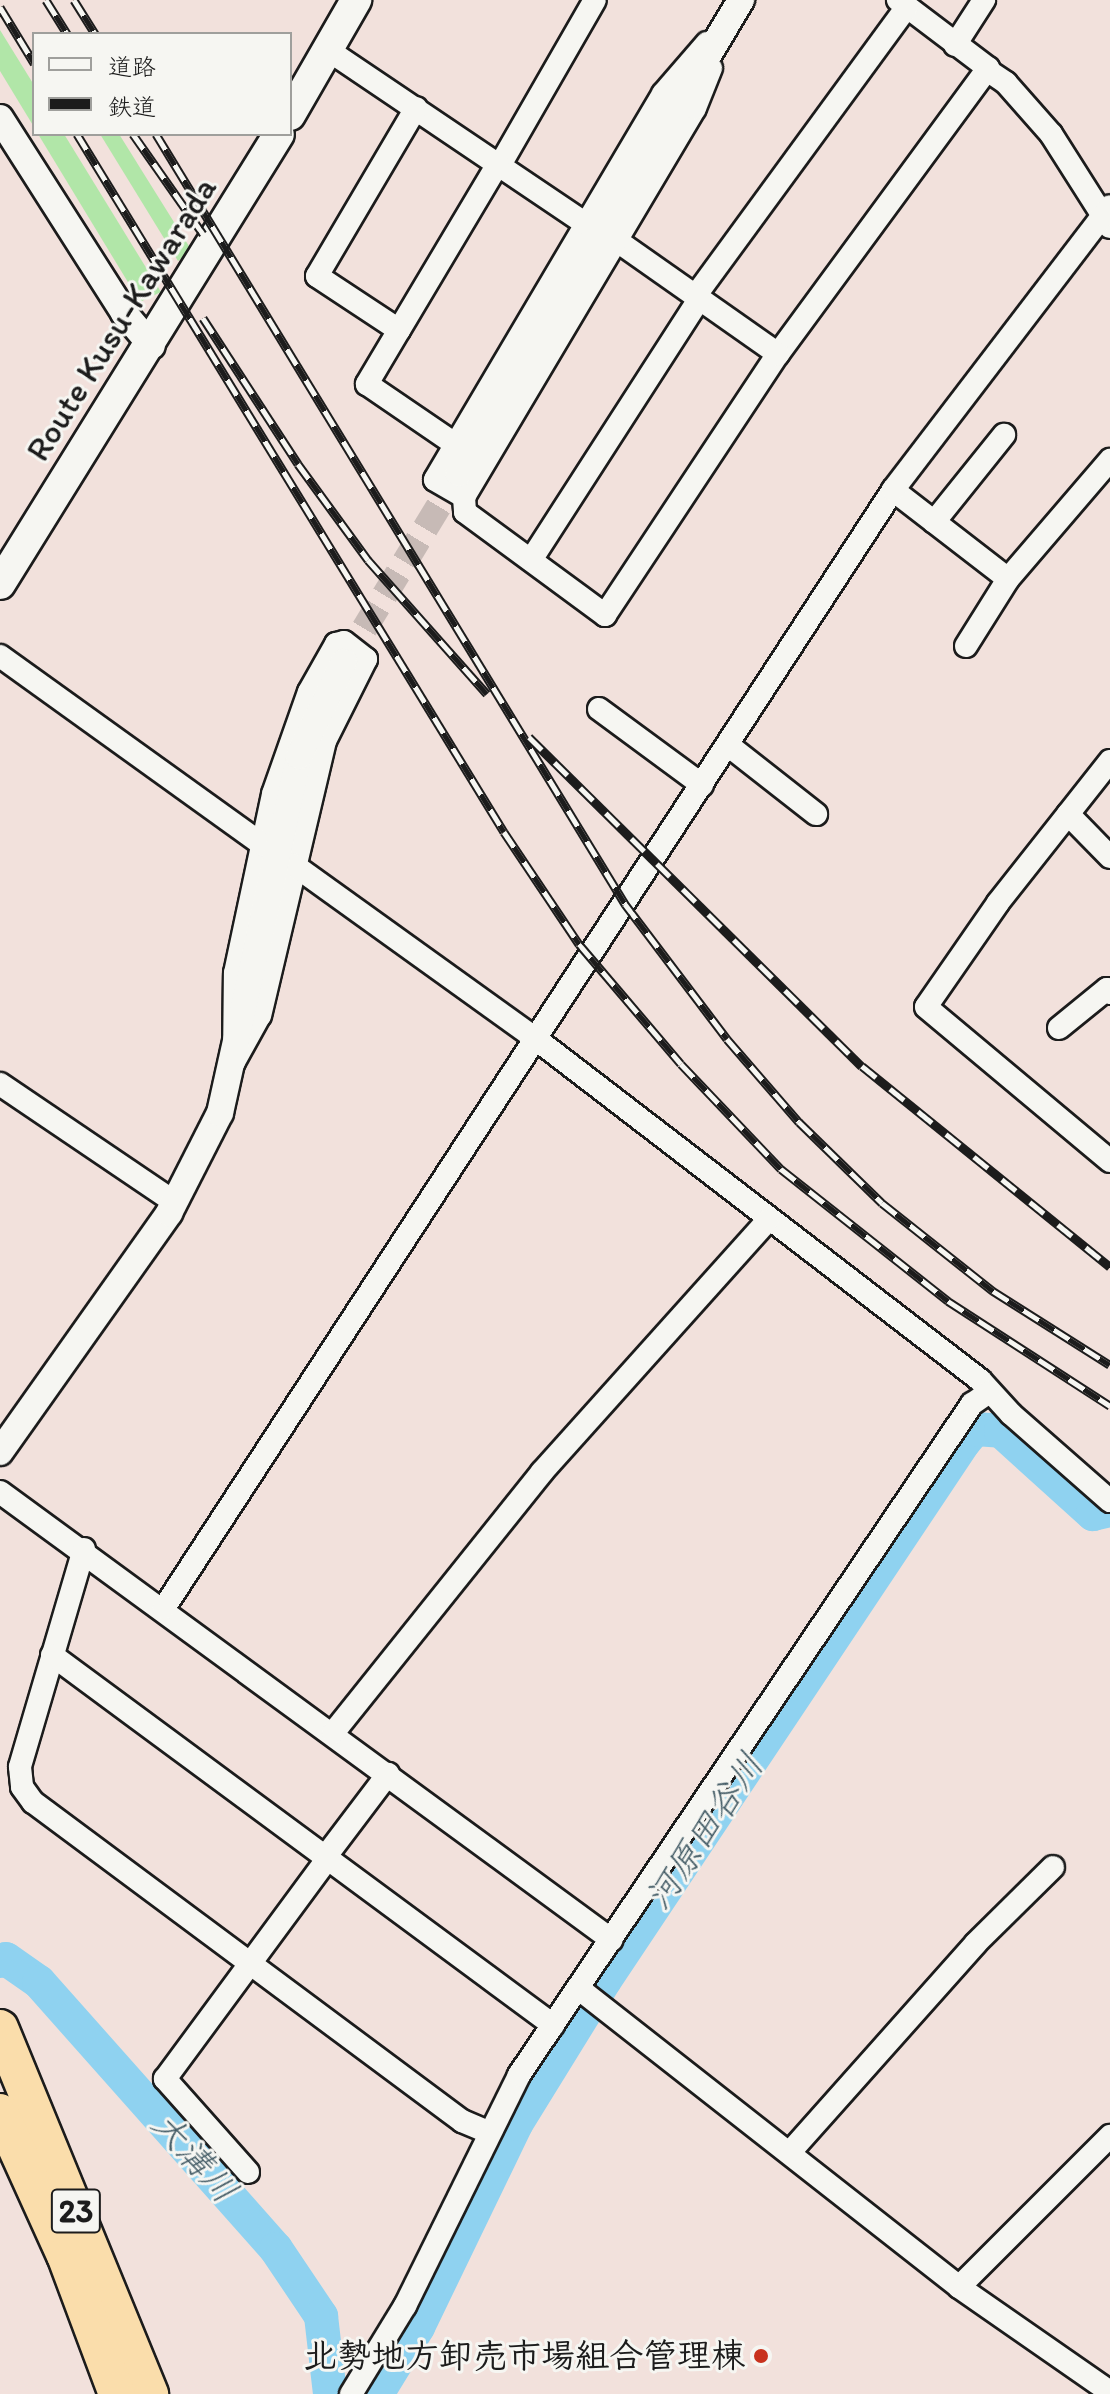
<!DOCTYPE html>
<html>
<head>
<meta charset="utf-8">
<style>
	body { margin:0 }
	#map { position:relative; width:1110px; height:2394px; overflow:hidden; background:#f2e1dc; font-family:Itim,"Klee One",sans-serif }
	div>[style] { position:absolute }
	[style*='--x'] { left:calc(var(--x)*1px); top:calc(var(--y)*1px); width:calc(var(--w)*1px); rotate:calc(var(--a)*1deg) }
	.green>* { inset:0; background:#b1e6a8 }
	.river>* { height:34px; margin:-17px; padding:0 17px; transform-origin:17px; border-radius:17px; background:#8fd2f0 }
	.tertiary-tunnel>* { height:26px; margin-top:-13px; transform-origin:0; background:repeating-linear-gradient(90deg,#c7bab6 0 26px,transparent 0 39px) }
	.roads { filter:drop-shadow(2px 0 #1c1c1c) drop-shadow(-2px 0 #1c1c1c) drop-shadow(0 2px #1c1c1c) drop-shadow(0 -2px #1c1c1c) }
	.minor>* { height:22px; margin:-11px; padding:0 11px; transform-origin:11px; border-radius:11px; background:#f6f6f2 }
	.tertiary>* { height:26px; margin:-13px; padding:0 13px; transform-origin:13px; border-radius:13px; background:#f6f6f2 }
	.secondary>* { height:30px; margin:-15px; padding:0 15px; transform-origin:15px; border-radius:15px; background:#f6f6f2 }
	.trunk>* { height:36px; margin:-18px; padding:0 18px; transform-origin:18px; border-radius:18px; background:#faddab }
	.rail>* { height:9px; margin-top:-4.5px; transform-origin:0; background:repeating-linear-gradient(90deg,#f6f6f2 0 18px,#1c1c1c 0 36px); box-sizing:border-box; border-block:2px solid #1c1c1c }
	.dots>* { width:22px; height:22px; translate:-50% -50%; box-sizing:border-box; border:4px solid #f6f6f2; border-radius:50% }
	span { translate:-50% -50%; white-space:nowrap; text-align:center; line-height:1.15; -webkit-text-stroke:6px #f6f6f2; paint-order:stroke }
	.shield-label span { padding:2px 6px; background:#f6f6f2; border:2px solid; border-radius:6px; -webkit-text-stroke-width:0 }
	.shield-label { font-size:32px; color:#1c1c1c; font-weight:700 }
	.street-label { font-size:34px; color:#1c1c1c }
	.poi-label { font-size:34px; color:#1c1c1c; font-weight:700 }
	.right { translate:-100% -50%; text-align:right }
	.water-label { font-size:36px; color:#445c66; font-style:italic }
	.legend { position:absolute; left:32px; top:32px; width:260px; height:104px; box-sizing:border-box; background:#f6f6f2; border:2px solid #9f9f9c; margin:0; padding:10px 14px; list-style:none; font-size:24px; color:#1c1c1c }
	.legend li { display:flex; align-items:center; gap:16px; height:40px }
	.legend b { width:40px; border:2px solid #9f9f9c }
</style>
</head>
<body>
<div id="map">
	<div class="green">
		<i style="clip-path:polygon(0 30px,34px 85px,34px 127px,0 71px)"></i>
		<i style="clip-path:polygon(38px 134px,64px 134px,161px 292px,140px 302px)"></i>
		<i style="clip-path:polygon(100px 134px,119px 134px,192px 251px,178px 261px)"></i>
	</div>
	<div class="river">
		<i style="--x:0;--y:1961;--w:6;--a:-18"></i>
		<i style="--x:6;--y:1959;--w:40;--a:34.9"></i>
		<i style="--x:39;--y:1982;--w:357;--a:48.4"></i>
		<i style="--x:276;--y:2249;--w:81;--a:56.1"></i>
		<i style="--x:321;--y:2316;--w:79;--a:83.4"></i>
		<i style="--x:377;--y:2394;--w:79;--a:-58.5"></i>
		<i style="--x:418;--y:2327;--w:225;--a:-64.2"></i>
		<i style="--x:516;--y:2124;--w:169;--a:-58.3"></i>
		<i style="--x:605;--y:1980;--w:647;--a:-56.29"></i>
		<i style="--x:964;--y:1442;--w:17;--a:-50"></i>
		<i style="--x:975;--y:1429;--w:26;--a:4"></i>
		<i style="--x:1001;--y:1431;--w:124;--a:42.1"></i>
		<i style="--x:1093;--y:1514;--w:17;--a:-13"></i>
	</div>
	<div class="tertiary-tunnel">
		<i style="--x:344;--y:662;--w:221;--a:-58.7"></i>
	</div>
	<div class="roads">
		<div class="minor">
			<i style="--x:707;--y:43;--w:67;--a:130.8"></i>
			<i style="--x:663;--y:94;--w:448;--a:120.6"></i>
			<i style="--x:435;--y:480;--w:34;--a:30"></i>
			<i style="--x:464;--y:497;--w:15;--a:86"></i>
			<i style="--x:465;--y:512;--w:174;--a:36.3"></i>
			<i style="--x:605;--y:615;--w:313;--a:-56.5"></i>
			<i style="--x:778;--y:354;--w:355;--a:-53.7"></i>
			<i style="--x:988;--y:68;--w:113;--a:-142.9"></i>
			<i style="--x:955;--y:45;--w:54;--a:-57.2"></i>
			<i style="--x:328;--y:50;--w:311;--a:34"></i>
			<i style="--x:987;--y:70;--w:23;--a:34"></i>
			<i style="--x:1006;--y:83;--w:68;--a:48.6"></i>
			<i style="--x:1051;--y:134;--w:110;--a:57.6"></i>
			<i style="--x:416;--y:108;--w:195;--a:120.5"></i>
			<i style="--x:317;--y:276;--w:98;--a:33.4"></i>
			<i style="--x:399;--y:330;--w:63;--a:120.7"></i>
			<i style="--x:367;--y:384;--w:107;--a:34.3"></i>
			<i style="--x:500;--y:165;--w:190;--a:-60.1"></i>
			<i style="--x:616;--y:240;--w:198;--a:35.1"></i>
			<i style="--x:696;--y:295;--w:357;--a:-53.8"></i>
			<i style="--x:399;--y:330;--w:193;--a:-59.2"></i>
			<i style="--x:893;--y:490;--w:145;--a:37.7"></i>
			<i style="--x:464;--y:497;--w:452;--a:-59.3"></i>
			<i style="--x:695;--y:108;--w:43;--a:-68.2"></i>
			<i style="--x:934;--y:522;--w:112;--a:-51.2"></i>
			<i style="--x:531;--y:560;--w:312;--a:-57.2"></i>
			<i style="--x:344;--y:642;--w:28;--a:38"></i>
			<i style="--x:366;--y:659;--w:92;--a:116.6"></i>
			<i style="--x:325;--y:741;--w:282;--a:103.3"></i>
			<i style="--x:260;--y:1015;--w:54;--a:119"></i>
			<i style="--x:234;--y:1062;--w:89;--a:-89.4"></i>
			<i style="--x:235;--y:973;--w:183;--a:-78"></i>
			<i style="--x:273;--y:794;--w:108;--a:-70.6"></i>
			<i style="--x:309;--y:692;--w:55;--a:-60.6"></i>
			<i style="--x:336;--y:644;--w:8;--a:-14"></i>
			<i style="--x:966;--y:646;--w:79;--a:-57.9"></i>
			<i style="--x:1008;--y:579;--w:157;--a:-49.4"></i>
			<i style="--x:0;--y:656;--w:324;--a:35.7"></i>
			<i style="--x:599;--y:709;--w:128;--a:36.4"></i>
			<i style="--x:728;--y:745;--w:112;--a:38.1"></i>
			<i style="--x:1110;--y:761;--w:181;--a:128.3"></i>
			<i style="--x:998;--y:903;--w:126;--a:124.7"></i>
			<i style="--x:926;--y:1007;--w:240;--a:39.9"></i>
			<i style="--x:1068;--y:814;--w:60;--a:45.7"></i>
			<i style="--x:294;--y:865;--w:298;--a:35.7"></i>
			<i style="--x:536;--y:1039;--w:560;--a:37.52"></i>
			<i style="--x:980;--y:1380;--w:46;--a:47.6"></i>
			<i style="--x:1011;--y:1414;--w:132;--a:41.3"></i>
			<i style="--x:1059;--y:1028;--w:62;--a:-39.1"></i>
			<i style="--x:1107;--y:989;--w:5;--a:53"></i>
			<i style="--x:0;--y:1084;--w:210;--a:34.1"></i>
			<i style="--x:0;--y:1492;--w:758;--a:36.21"></i>
			<i style="--x:84;--y:1549;--w:227;--a:106.4"></i>
			<i style="--x:20;--y:1767;--w:20;--a:84"></i>
			<i style="--x:22;--y:1787;--w:19;--a:54"></i>
			<i style="--x:33;--y:1802;--w:535;--a:36.63"></i>
			<i style="--x:462;--y:2121;--w:28;--a:23"></i>
			<i style="--x:164;--y:1608;--w:1335;--a:-56.89"></i>
			<i style="--x:893;--y:490;--w:357;--a:-52.6"></i>
			<i style="--x:52;--y:1655;--w:623;--a:36.45"></i>
			<i style="--x:333;--y:1733;--w:334;--a:-51.3"></i>
			<i style="--x:542;--y:1472;--w:337;--a:-48.1"></i>
			<i style="--x:326;--y:1856;--w:103;--a:-52.9"></i>
			<i style="--x:578;--y:1988;--w:484;--a:38.1"></i>
			<i style="--x:959;--y:2287;--w:184;--a:34.8"></i>
			<i style="--x:791;--y:2151;--w:278;--a:-48.3"></i>
			<i style="--x:976;--y:1943;--w:108;--a:-44.6"></i>
			<i style="--x:248;--y:2172;--w:125;--a:-131.7"></i>
			<i style="--x:165;--y:2079;--w:275;--a:-53.6"></i>
			<i style="--x:959;--y:2287;--w:214;--a:-45"></i>
			<i style="--x:351;--y:2394;--w:103;--a:-58.5"></i>
			<i style="--x:405;--y:2306;--w:258;--a:-63.7"></i>
			<i style="--x:519;--y:2075;--w:810;--a:-55.98"></i>
			<i style="--x:972;--y:1404;--w:21;--a:-35"></i>
		</div>
		<div class="tertiary">
			<i style="--x:0;--y:118;--w:231;--a:57.5"></i>
			<i style="--x:124;--y:313;--w:43;--a:49.7"></i>
			<i style="--x:459;--y:473;--w:551;--a:-59.2"></i>
			<i style="--x:0;--y:1452;--w:293;--a:-54.7"></i>
			<i style="--x:169;--y:1213;--w:112;--a:-63"></i>
			<i style="--x:220;--y:1113;--w:366;--a:-77.5"></i>
			<i style="--x:299;--y:756;--w:104;--a:-64.4"></i>
		</div>
		<div class="secondary">
			<i style="--x:290;--y:115;--w:133;--a:-60.1"></i>
			<i style="--x:0;--y:584;--w:529;--a:-58.2"></i>
		</div>
		<div class="trunk">
			<i style="--x:0;--y:2028;--w:396;--a:67.7"></i>
			<i style="--x:0;--y:2112;--w:157;--a:65.6"></i>
			<i style="--x:65;--y:2255;--w:148;--a:69.5"></i>
		</div>
	</div>
	<div class="rail">
		<i style="--x:46;--y:0;--w:40;--a:58"></i>
		<i style="--x:74;--y:0;--w:40;--a:58"></i>
		<i style="--x:0;--y:7;--w:66;--a:58.7"></i>
		<i style="--x:77;--y:134;--w:818;--a:58.54"></i>
		<i style="--x:504;--y:832;--w:135;--a:56.2"></i>
		<i style="--x:579;--y:944;--w:157;--a:49.6"></i>
		<i style="--x:681;--y:1064;--w:145;--a:46.4"></i>
		<i style="--x:781;--y:1169;--w:213;--a:38.3"></i>
		<i style="--x:948;--y:1301;--w:193;--a:32.9"></i>
		<i style="--x:133;--y:134;--w:122;--a:55"></i>
		<i style="--x:156;--y:134;--w:902;--a:58.65"></i>
		<i style="--x:625;--y:904;--w:169;--a:52.9"></i>
		<i style="--x:727;--y:1039;--w:110;--a:49.1"></i>
		<i style="--x:799;--y:1122;--w:116;--a:44.3"></i>
		<i style="--x:882;--y:1203;--w:142;--a:38.4"></i>
		<i style="--x:993;--y:1291;--w:138;--a:32.3"></i>
		<i style="--x:203;--y:318;--w:174;--a:56.9"></i>
		<i style="--x:298;--y:464;--w:119;--a:53.9"></i>
		<i style="--x:368;--y:560;--w:179;--a:48.4"></i>
		<i style="--x:529;--y:737;--w:468;--a:44.7"></i>
		<i style="--x:862;--y:1066;--w:319;--a:39"></i>
	</div>
	<div class="dots">
		<i style="left:761px;top:2356px;background:#c8321e"></i>
	</div>
	<div class="shield-label">
		<span style="left:76px;top:2211px">23</span>
	</div>
	<div class="street-label">
		<span style="left:121px;top:319px;rotate:-58deg">Route Kusu-Kawarada</span>
	</div>
	<div class="poi-label">
		<span class="right" style="left:745px;top:2356px">北勢地方卸売市場組合管理棟</span>
	</div>
	<div class="water-label">
		<span style="left:704px;top:1831px;rotate:-56deg">河原田谷川</span>
		<span style="left:195px;top:2157px;rotate:48deg">大溝川</span>
	</div>
	<ul class="legend">
	<li><b style="height:10px;background:#f6f6f2"></b>道路</li>
	<li><b style="height:10px;background:#1c1c1c"></b>鉄道</li>
	</ul>
</div>
</body>
</html>
